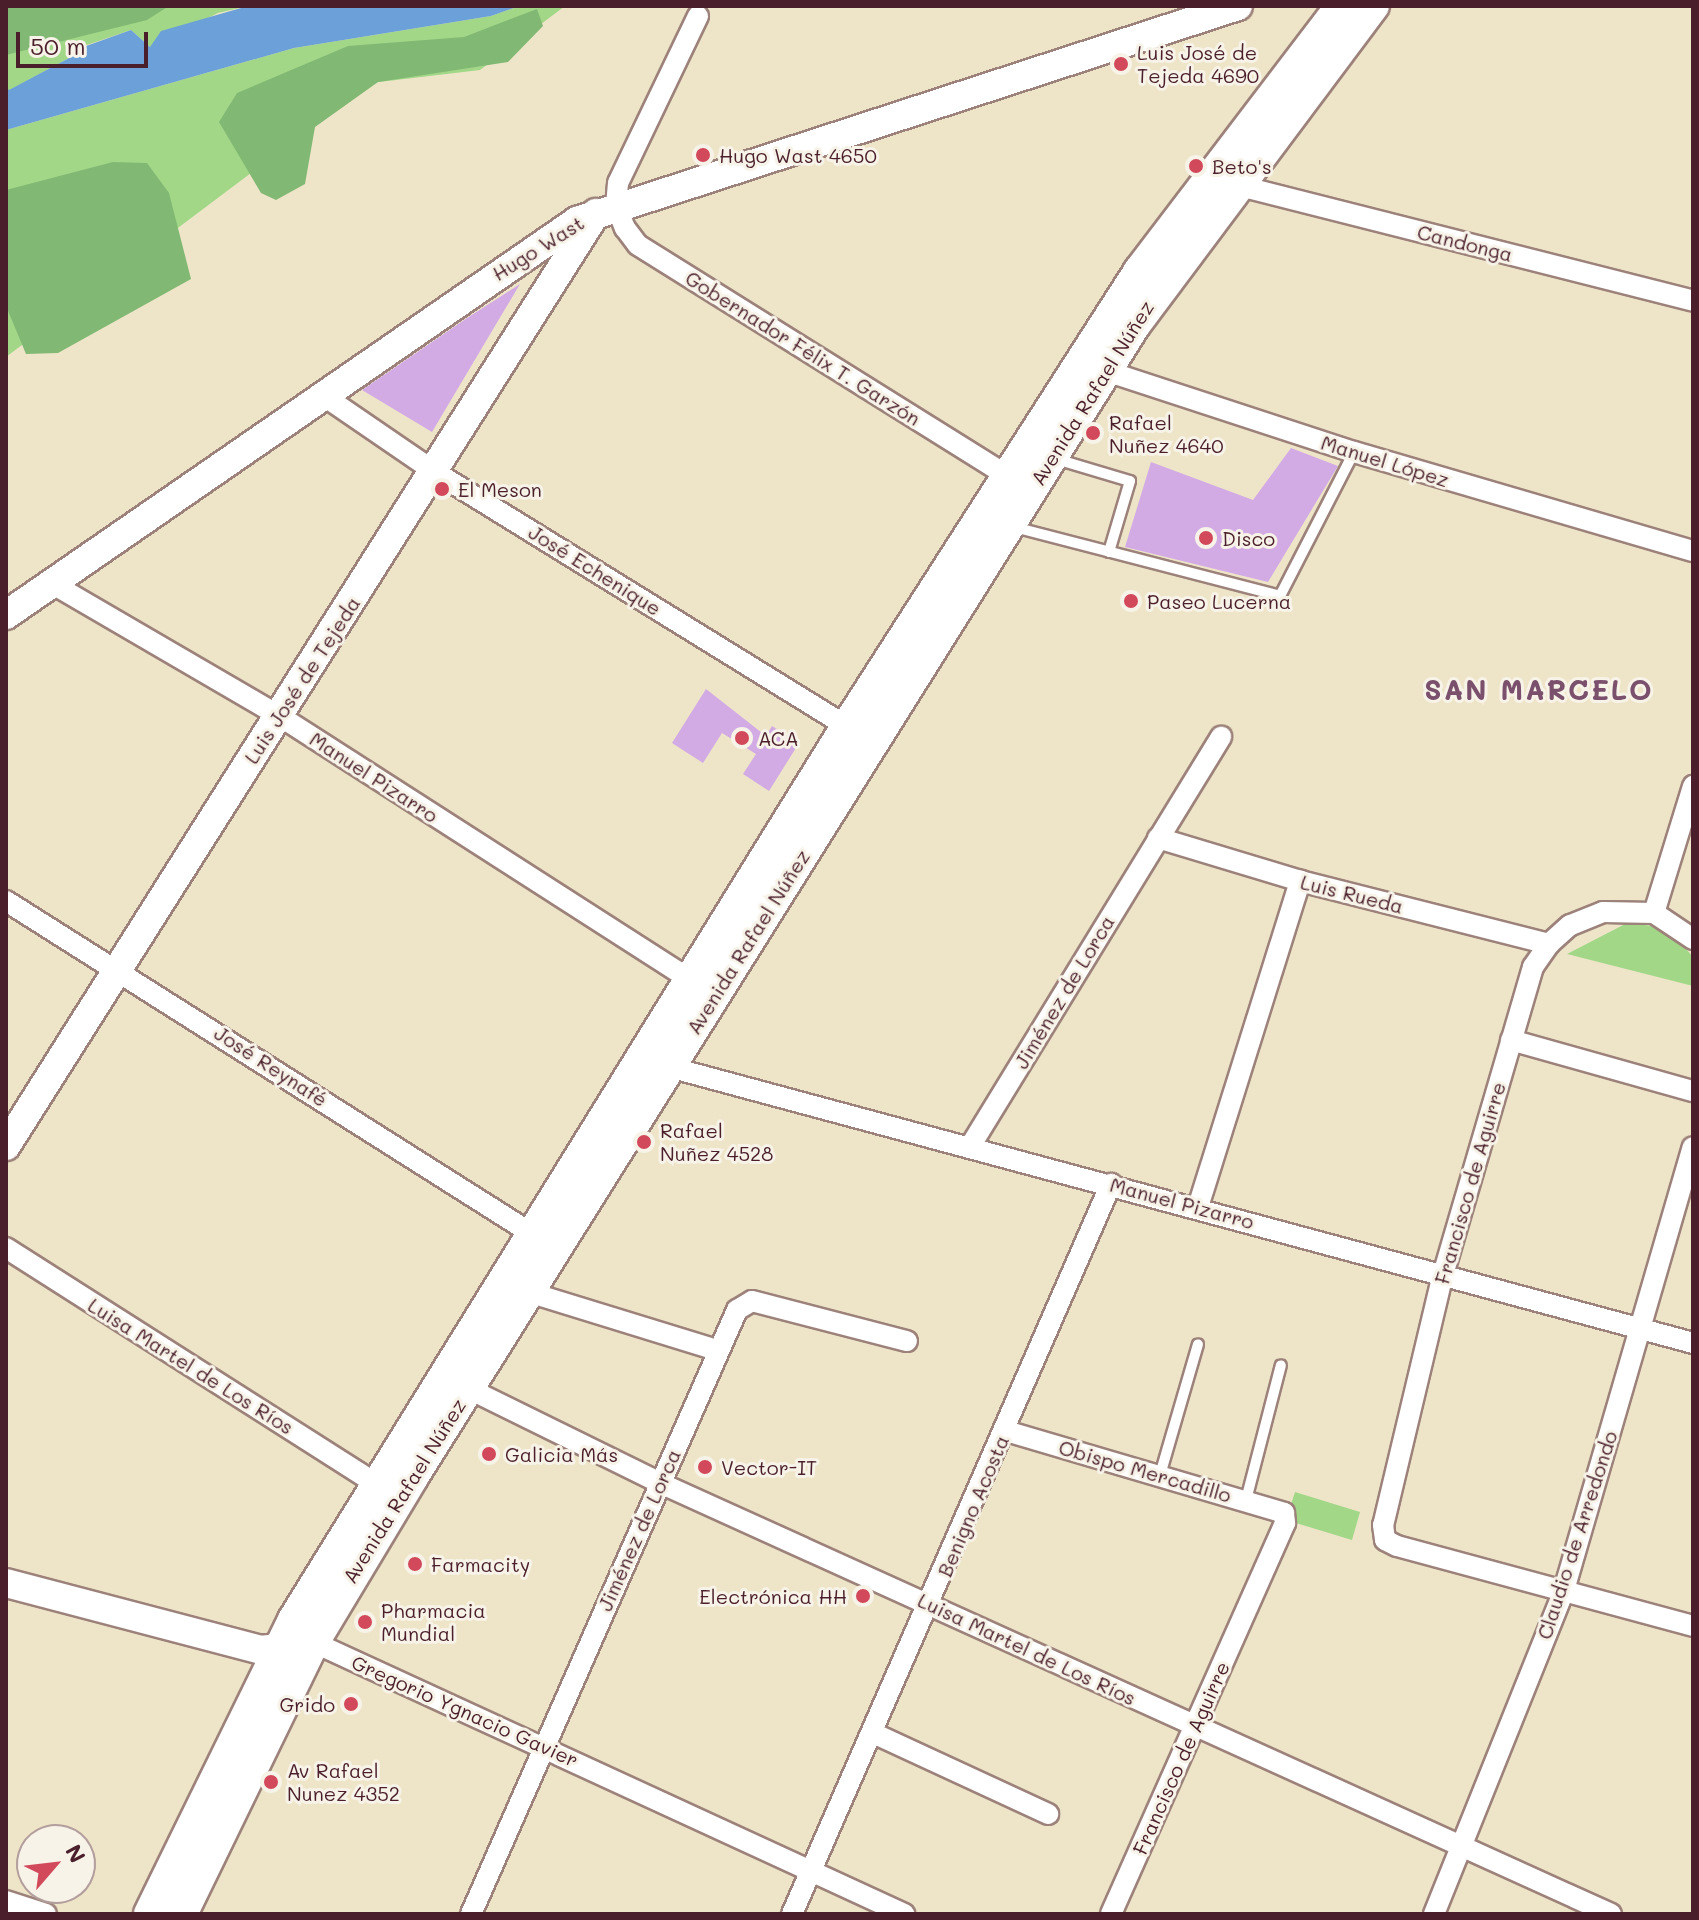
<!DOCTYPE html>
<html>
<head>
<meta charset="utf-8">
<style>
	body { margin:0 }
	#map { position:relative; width:1699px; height:1920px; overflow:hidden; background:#eee5c8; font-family:Mali,sans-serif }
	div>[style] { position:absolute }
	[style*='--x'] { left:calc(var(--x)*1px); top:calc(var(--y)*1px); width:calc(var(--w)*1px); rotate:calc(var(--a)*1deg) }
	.green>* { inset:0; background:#a2d788 }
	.forest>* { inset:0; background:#81b874 }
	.water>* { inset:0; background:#6ba1d8 }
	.building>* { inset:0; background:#d2aae4 }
	.roads { filter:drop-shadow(2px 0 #9c827a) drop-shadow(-2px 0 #9c827a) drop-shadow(0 2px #9c827a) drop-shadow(0 -2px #9c827a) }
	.lane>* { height:10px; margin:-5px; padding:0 5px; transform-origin:5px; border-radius:5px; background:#fff }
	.street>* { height:20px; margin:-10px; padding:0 10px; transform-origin:10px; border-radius:10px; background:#fff }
	.secondary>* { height:28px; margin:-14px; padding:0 14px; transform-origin:14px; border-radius:14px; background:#fff }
	.primary>* { height:32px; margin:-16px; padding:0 16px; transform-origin:16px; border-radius:16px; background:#fff }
	.dots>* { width:22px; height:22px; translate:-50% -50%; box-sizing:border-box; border:4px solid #f7f3e8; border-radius:50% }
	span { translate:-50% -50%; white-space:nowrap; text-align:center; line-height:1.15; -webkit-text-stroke:6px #f7f3e8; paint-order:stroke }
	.poi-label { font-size:20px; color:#4a1f2b }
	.left { translate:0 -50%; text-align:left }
	.right { translate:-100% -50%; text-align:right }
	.street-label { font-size:20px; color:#4a1f2b }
	.district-label { font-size:28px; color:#7a506c; font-weight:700; letter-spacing:2px }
	.frame { position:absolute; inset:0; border:8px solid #4a1f2b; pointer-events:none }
	.north { position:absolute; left:16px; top:1824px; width:80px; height:80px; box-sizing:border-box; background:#f7f3e8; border:2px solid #b29e9c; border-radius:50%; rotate:62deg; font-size:22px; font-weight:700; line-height:32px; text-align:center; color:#4a1f2b }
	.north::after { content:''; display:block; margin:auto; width:28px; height:36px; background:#d1495b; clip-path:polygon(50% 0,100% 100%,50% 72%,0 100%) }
	.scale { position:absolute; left:16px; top:32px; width:132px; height:36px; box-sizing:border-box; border:4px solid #4a1f2b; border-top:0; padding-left:10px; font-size:24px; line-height:28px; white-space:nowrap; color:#4a1f2b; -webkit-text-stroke:6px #f7f3e8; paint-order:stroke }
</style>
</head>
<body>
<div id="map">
	<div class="green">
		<i style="clip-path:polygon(6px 6px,248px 6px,218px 13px,150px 47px,131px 30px,72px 50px,71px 57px,8px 91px)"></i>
		<i style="clip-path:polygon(519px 6px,565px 6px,480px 70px,371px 83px,6px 357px,6px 130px,294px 48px,491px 16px)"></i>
		<i style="clip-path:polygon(1629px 922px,1662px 928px,1680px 942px,1693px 957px,1693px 986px,1567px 954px)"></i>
		<i style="clip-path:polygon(1295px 1492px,1360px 1512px,1352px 1540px,1286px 1520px)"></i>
	</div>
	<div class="forest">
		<i style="clip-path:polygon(6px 6px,169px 6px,147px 20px,6px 55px)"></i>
		<i style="clip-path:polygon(537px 9px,543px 26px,508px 62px,378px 82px,315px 127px,305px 184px,276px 200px,261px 193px,219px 122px,237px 93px,348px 46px,464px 37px)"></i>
		<i style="clip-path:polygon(113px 162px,147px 163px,169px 193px,191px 279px,58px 353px,26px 354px,6px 306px,6px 190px)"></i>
	</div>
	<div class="water">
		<i style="clip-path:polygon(248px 6px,519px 6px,491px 16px,294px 48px,6px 130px,6px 87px,9px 90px,71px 57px,72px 51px,131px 30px,150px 47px,161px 31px)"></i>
	</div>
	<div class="building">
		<i style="clip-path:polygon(520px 284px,432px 432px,362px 390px,467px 318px)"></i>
		<i style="clip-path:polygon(1291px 448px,1338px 466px,1268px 582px,1125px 547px,1151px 462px,1253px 500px)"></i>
		<i style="clip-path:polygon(706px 689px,766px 736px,772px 726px,799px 743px,769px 791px,743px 774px,756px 754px,722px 733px,703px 763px,672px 743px)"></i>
	</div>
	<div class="roads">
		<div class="lane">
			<i style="--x:1056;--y:459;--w:77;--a:16.6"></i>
			<i style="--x:1130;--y:481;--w:74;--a:106.5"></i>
			<i style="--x:1014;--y:527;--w:275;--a:14.5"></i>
			<i style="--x:1280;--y:596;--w:162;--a:-62.8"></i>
			<i style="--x:1160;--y:1475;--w:136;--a:-73.8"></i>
			<i style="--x:1246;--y:1500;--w:139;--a:-75.5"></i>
		</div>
		<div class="street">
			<i style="--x:698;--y:16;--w:185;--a:115.6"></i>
			<i style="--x:618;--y:183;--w:22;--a:95"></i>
			<i style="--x:616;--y:205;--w:25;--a:69"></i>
			<i style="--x:625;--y:228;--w:21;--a:53"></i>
			<i style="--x:638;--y:245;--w:434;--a:32"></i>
			<i style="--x:1236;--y:185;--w:471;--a:14.2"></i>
			<i style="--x:1097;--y:368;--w:270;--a:18.1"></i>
			<i style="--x:1354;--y:452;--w:353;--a:16.3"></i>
			<i style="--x:321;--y:394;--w:138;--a:34.4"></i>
			<i style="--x:435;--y:472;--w:493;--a:31.7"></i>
			<i style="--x:51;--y:583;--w:263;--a:30.2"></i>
			<i style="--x:278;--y:715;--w:491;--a:32.7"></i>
			<i style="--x:1158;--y:838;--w:148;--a:16.8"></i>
			<i style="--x:1300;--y:881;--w:257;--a:14.2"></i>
			<i style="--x:6;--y:901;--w:625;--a:32.32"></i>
			<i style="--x:1654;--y:913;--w:133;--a:-72.9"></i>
			<i style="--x:1693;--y:939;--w:47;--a:-146.3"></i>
			<i style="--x:1654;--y:913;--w:51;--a:-178.9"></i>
			<i style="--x:1603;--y:912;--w:35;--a:158"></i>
			<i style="--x:1570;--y:925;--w:28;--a:138"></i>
			<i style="--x:1549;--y:944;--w:28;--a:125"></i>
			<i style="--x:1533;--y:967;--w:320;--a:106.3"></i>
			<i style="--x:1443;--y:1274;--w:258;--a:103.4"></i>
			<i style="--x:1383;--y:1525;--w:15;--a:82"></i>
			<i style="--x:1385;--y:1540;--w:13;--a:27"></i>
			<i style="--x:1397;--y:1546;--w:307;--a:15.1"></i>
			<i style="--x:1511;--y:1040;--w:189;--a:15.7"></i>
			<i style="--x:669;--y:1067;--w:1061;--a:15.08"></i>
			<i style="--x:971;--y:1145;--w:479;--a:-58.5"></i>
			<i style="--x:1198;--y:1207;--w:342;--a:-72.6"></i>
			<i style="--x:6;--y:1248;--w:440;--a:32.5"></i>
			<i style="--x:528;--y:1292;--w:198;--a:17.1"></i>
			<i style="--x:459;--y:1384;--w:224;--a:26.2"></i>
			<i style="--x:660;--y:1483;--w:1044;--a:24.38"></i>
			<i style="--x:1006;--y:1431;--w:290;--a:16.4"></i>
			<i style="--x:1284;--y:1513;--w:10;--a:84"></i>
			<i style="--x:1285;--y:1523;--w:428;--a:114"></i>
			<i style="--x:313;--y:1642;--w:651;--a:24.71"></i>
			<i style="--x:873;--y:1733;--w:193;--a:24.8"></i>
			<i style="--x:6;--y:1901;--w:42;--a:18"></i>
			<i style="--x:471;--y:1914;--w:660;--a:-66.23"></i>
			<i style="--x:737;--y:1310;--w:17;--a:-31"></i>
			<i style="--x:752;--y:1301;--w:160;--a:14.5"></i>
			<i style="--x:792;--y:1914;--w:797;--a:-66.4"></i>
			<i style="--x:1434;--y:1914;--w:349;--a:-68.1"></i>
			<i style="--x:1564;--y:1590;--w:461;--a:-73.8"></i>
		</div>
		<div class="secondary">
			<i style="--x:6;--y:615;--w:694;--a:-34.61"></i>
			<i style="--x:577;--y:221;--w:695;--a:-18.02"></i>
			<i style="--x:6;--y:1146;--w:1104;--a:-57.69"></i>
			<i style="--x:6;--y:1583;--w:264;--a:14.7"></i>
			<i style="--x:261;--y:1650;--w:35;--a:-7"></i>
		</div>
		<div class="primary">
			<i style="--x:150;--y:1914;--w:327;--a:-63.9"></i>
			<i style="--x:294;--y:1620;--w:1050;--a:-58.23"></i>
			<i style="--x:847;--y:727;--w:542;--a:-57.28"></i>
			<i style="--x:1140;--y:271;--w:333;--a:-52.7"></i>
			<i style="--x:181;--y:1914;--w:302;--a:-64.1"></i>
			<i style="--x:313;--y:1642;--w:192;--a:-59"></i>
			<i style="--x:412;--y:1477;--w:1360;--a:-57.92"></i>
			<i style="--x:1134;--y:325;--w:399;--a:-53.2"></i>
		</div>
	</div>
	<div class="dots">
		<i style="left:1121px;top:64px;background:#d1495b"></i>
		<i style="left:703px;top:155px;background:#d1495b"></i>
		<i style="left:1196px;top:166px;background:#d1495b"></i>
		<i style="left:1093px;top:433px;background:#d1495b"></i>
		<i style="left:442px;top:489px;background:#d1495b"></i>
		<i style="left:1206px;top:538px;background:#d1495b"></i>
		<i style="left:1131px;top:601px;background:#d1495b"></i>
		<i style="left:742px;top:738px;background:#d1495b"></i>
		<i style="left:644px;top:1142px;background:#d1495b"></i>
		<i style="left:489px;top:1454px;background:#d1495b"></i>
		<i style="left:705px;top:1467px;background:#d1495b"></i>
		<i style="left:415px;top:1564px;background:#d1495b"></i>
		<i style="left:863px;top:1596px;background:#d1495b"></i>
		<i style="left:365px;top:1622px;background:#d1495b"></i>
		<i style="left:351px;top:1704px;background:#d1495b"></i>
		<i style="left:271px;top:1782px;background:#d1495b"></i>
	</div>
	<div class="poi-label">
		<span class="left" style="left:1137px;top:64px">Luis José de<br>Tejeda 4690</span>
		<span class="left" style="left:719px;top:155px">Hugo Wast 4650</span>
		<span class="left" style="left:1212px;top:166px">Beto's</span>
		<span class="left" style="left:1109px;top:434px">Rafael<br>Nuñez 4640</span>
		<span class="left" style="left:458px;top:489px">El Meson</span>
		<span class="left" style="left:1222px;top:538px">Disco</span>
		<span class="left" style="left:1147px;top:601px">Paseo Lucerna</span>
		<span class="left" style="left:758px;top:738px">ACA</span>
		<span class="left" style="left:660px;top:1142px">Rafael<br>Nuñez 4528</span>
		<span class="left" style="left:505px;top:1454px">Galicia Más</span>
		<span class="left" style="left:721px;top:1467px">Vector-IT</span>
		<span class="left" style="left:431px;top:1564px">Farmacity</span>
		<span class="right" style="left:847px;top:1596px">Electrónica HH</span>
		<span class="left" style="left:381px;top:1622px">Pharmacia<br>Mundial</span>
		<span class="right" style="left:335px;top:1704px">Grido</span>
		<span class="left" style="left:287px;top:1782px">Av Rafael<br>Nunez 4352</span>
	</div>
	<div class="street-label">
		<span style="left:1465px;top:243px;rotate:14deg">Candonga</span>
		<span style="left:538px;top:248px;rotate:-32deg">Hugo Wast</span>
		<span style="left:803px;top:348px;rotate:32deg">Gobernador Félix T. Garzón</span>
		<span style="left:1092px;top:393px;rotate:-58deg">Avenida Rafael Núñez</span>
		<span style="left:1385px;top:461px;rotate:17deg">Manuel López</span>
		<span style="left:595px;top:570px;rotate:32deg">José Echenique</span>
		<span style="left:302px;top:680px;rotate:-57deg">Luis José de Tejeda</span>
		<span style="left:374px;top:777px;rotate:33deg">Manuel Pizarro</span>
		<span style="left:1352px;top:894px;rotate:14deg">Luis Rueda</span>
		<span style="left:748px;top:942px;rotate:-58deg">Avenida Rafael Núñez</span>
		<span style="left:1064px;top:992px;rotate:-59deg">Jiménez de Lorca</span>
		<span style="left:271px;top:1066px;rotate:33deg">José Reynafé</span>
		<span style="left:1470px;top:1183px;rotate:-74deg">Francisco de Aguirre</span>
		<span style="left:1182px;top:1203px;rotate:15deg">Manuel Pizarro</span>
		<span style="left:191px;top:1366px;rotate:32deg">Luisa Martel de Los Ríos</span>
		<span style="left:1145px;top:1471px;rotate:16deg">Obispo Mercadillo</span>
		<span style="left:404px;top:1491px;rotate:-58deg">Avenida Rafael Núñez</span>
		<span style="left:973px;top:1506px;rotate:-67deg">Benigno Acosta</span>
		<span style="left:639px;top:1530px;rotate:-66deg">Jiménez de Lorca</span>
		<span style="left:1577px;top:1535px;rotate:-72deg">Claudio de Arredondo</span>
		<span style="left:1027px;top:1649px;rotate:25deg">Luisa Martel de Los Ríos</span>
		<span style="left:465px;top:1711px;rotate:24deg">Gregorio Ygnacio Gavier</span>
		<span style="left:1181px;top:1758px;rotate:-66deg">Francisco de Aguirre</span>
	</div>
	<div class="district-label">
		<span style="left:1539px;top:689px">SAN MARCELO</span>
	</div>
	<div class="frame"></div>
	<div class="north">N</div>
	<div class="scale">50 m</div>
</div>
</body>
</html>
